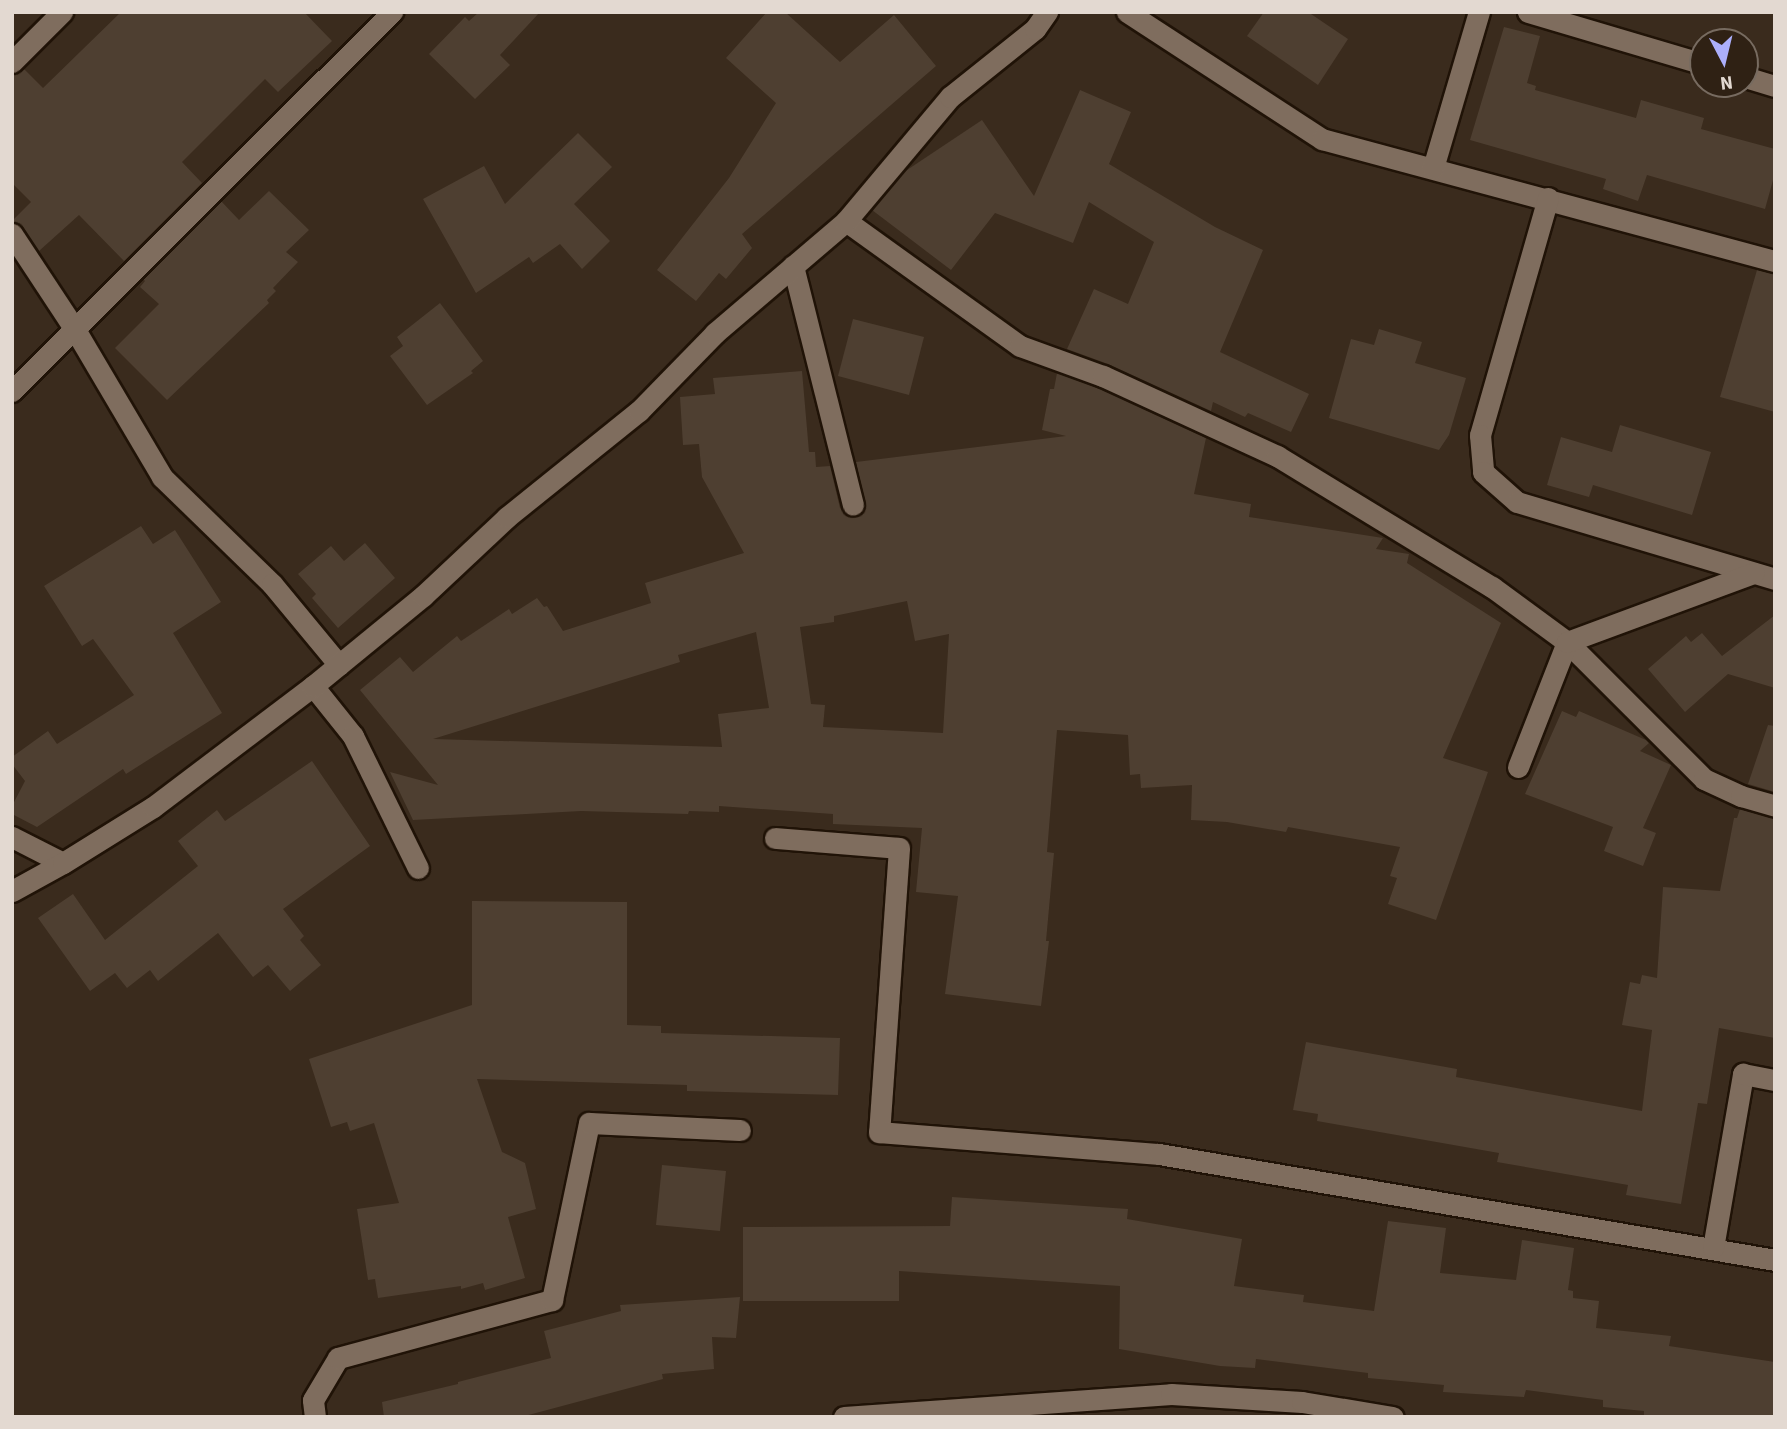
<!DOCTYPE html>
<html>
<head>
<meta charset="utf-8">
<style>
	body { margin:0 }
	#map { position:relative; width:1787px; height:1429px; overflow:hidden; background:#3a2b1d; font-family:"Source Sans 3",sans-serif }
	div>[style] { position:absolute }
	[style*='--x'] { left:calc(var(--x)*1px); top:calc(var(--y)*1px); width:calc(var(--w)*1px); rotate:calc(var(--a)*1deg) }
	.building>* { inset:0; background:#4e3f31 }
	.roads { filter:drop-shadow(2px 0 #201307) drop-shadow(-2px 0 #201307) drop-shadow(0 2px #201307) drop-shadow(0 -2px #201307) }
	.minor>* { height:21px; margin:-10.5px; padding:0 10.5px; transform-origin:10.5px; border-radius:10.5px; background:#7f6d5e }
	span { translate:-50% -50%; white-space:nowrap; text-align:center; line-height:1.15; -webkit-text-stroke:5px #2f2114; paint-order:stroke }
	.frame { position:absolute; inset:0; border:14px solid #e3d9d1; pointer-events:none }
	.north { position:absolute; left:1689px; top:28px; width:70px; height:70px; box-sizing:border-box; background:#2f2114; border:2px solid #776b60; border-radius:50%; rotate:173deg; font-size:19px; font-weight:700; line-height:28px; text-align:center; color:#e3d9d1 }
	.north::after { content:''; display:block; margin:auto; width:24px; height:32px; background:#acaffb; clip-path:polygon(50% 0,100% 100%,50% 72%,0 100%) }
</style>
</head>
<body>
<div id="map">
	<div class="building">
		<i style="clip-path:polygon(121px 12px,304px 12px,332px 41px,278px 92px,265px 79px,182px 162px,202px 183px,124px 261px,79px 215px,39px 251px,23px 227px,12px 221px,31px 202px,12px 183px,12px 75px,24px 69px,43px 88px)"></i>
		<i style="clip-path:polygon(479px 12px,540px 12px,500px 55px,510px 65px,475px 99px,429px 54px,465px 17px,469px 21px)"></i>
		<i style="clip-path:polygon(767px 12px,785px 12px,840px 62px,894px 15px,936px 66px,742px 234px,752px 248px,726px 279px,719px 273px,696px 301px,657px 270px,729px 178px,776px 103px,726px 58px)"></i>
		<i style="clip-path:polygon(1264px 12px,1308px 12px,1348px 39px,1318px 85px,1247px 36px)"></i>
		<i style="clip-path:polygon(1504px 27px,1540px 36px,1527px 83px,1536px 86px,1535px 90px,1636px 118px,1641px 100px,1704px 118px,1701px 129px,1775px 149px,1775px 173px,1765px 209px,1647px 175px,1638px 201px,1603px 189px,1606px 179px,1470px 140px)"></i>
		<i style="clip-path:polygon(1080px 90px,1131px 112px,1109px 164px,1215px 227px,1263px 250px,1220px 352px,1309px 394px,1291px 432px,1248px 413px,1245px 417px,1213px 402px,1211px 411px,1108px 364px,1067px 349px,1094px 289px,1128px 304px,1154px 242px,1089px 202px,1073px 243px,995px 213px,951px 270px,872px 210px,904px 172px,982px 120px,1034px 196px)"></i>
		<i style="clip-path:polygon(578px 133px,612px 167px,574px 204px,610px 241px,582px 269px,560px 244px,533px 263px,529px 257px,476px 293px,423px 199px,484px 166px,505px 204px)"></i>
		<i style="clip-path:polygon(269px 191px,309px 230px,286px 252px,298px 262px,273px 288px,276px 291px,267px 300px,269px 303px,167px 400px,115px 348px,159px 304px,140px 287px,145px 281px,143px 279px,221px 201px,239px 220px)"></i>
		<i style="clip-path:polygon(1757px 270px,1775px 274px,1775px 412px,1720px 397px)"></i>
		<i style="clip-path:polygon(440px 303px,483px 361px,471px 371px,473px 373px,427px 405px,390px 356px,403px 346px,397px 337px)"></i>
		<i style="clip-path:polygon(853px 319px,924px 337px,909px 395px,838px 376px)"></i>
		<i style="clip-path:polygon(1379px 329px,1422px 342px,1415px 363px,1466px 378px,1449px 435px,1439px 450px,1329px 418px,1351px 339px,1374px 345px)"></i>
		<i style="clip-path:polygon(evenodd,802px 371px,809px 452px,815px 452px,816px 467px,830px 466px,840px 508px,849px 517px,857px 517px,866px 508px,856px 462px,1066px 436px,1042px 430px,1050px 389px,1054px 389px,1057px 373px,1098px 388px,1206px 438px,1194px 494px,1251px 504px,1249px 517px,1383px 538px,1376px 549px,1409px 554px,1407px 563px,1501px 623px,1443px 758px,1488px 772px,1436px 920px,1388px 904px,1397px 878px,1390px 876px,1400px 847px,1288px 827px,1286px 832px,1227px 822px,1191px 820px,1192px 785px,1141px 788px,1140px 774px,1130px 775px,1128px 735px,1057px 730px,1047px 852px,1054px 853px,1046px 941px,1049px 941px,1041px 1006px,945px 994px,958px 896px,916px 892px,922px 828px,833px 824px,833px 814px,719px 806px,719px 812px,689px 811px,688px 814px,581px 811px,413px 820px,390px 772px,438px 785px,360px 690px,400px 657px,413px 672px,457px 636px,461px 641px,509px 609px,512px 614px,537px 598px,544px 607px,547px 606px,563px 631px,651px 603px,645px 583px,744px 553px,702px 477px,699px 444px,683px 445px,680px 397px,715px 394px,713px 378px,802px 371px,907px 601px,915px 641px,949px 634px,943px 733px,823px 727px,825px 705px,811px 704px,800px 627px,834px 622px,834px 616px,907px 601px,802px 371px,756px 632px,769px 708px,718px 714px,722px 747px,433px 739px,680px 662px,678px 655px,756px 632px)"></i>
		<i style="clip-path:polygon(1620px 425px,1711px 452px,1692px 515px,1593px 485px,1589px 497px,1547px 485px,1561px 437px,1612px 452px)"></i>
		<i style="clip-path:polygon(141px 526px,153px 544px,175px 530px,221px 602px,173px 633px,222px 713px,126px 774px,123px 769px,37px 827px,12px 814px,12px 806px,25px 781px,12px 764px,12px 757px,48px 731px,57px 744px,134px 695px,93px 639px,82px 646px,44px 586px)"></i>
		<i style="clip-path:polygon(365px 543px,395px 578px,338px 628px,312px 598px,316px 594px,298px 574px,331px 546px,344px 561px)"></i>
		<i style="clip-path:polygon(1775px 615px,1775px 688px,1728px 674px,1685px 712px,1648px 669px,1686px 636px,1691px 642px,1702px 633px,1722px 656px)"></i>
		<i style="clip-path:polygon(1562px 711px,1576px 717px,1579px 711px,1646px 740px,1649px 743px,1640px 751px,1671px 765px,1643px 828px,1656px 833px,1643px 866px,1604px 851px,1613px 827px,1525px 794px)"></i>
		<i style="clip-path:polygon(1768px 725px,1775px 726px,1775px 792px,1748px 784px)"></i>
		<i style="clip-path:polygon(312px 761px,370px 846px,283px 909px,304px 936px,300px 940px,321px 965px,290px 991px,268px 965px,253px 977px,218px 933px,158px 981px,150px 970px,127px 988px,115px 973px,90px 991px,38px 918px,73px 894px,105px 940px,198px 866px,178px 841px,217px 810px,225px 821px)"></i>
		<i style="clip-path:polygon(1740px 809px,1775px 819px,1775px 1038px,1719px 1028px,1707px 1104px,1698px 1103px,1681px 1204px,1626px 1195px,1628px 1185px,1497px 1162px,1499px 1153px,1317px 1121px,1318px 1114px,1293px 1110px,1306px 1042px,1457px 1069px,1456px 1077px,1642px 1111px,1652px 1030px,1622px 1025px,1630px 982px,1640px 984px,1642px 975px,1657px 978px,1663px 887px,1720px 891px,1734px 818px,1737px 818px)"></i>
		<i style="clip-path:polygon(472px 901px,627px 902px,627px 1025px,661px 1026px,661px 1033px,840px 1038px,838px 1095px,687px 1091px,687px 1085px,477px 1079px,502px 1152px,525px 1163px,536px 1209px,508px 1217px,525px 1278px,485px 1290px,483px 1283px,461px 1289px,461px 1286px,378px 1298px,375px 1279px,368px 1280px,357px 1209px,399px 1203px,374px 1123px,350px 1131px,347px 1122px,331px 1127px,309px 1059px,472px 1005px)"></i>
		<i style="clip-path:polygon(662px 1165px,726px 1171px,720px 1231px,656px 1225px)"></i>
		<i style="clip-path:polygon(952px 1197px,1128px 1209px,1127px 1219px,1242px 1239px,1234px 1286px,1304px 1295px,1303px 1302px,1374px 1311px,1388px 1221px,1446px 1228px,1440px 1273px,1516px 1280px,1522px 1240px,1574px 1248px,1568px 1290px,1573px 1291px,1573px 1298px,1599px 1301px,1596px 1328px,1671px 1336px,1669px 1346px,1775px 1362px,1775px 1417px,1644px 1417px,1644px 1411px,1603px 1407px,1603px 1400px,1526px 1390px,1524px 1397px,1443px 1392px,1444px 1385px,1368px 1378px,1368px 1373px,1256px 1359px,1255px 1368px,1220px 1366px,1119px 1349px,1120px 1286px,899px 1271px,899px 1301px,743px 1301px,743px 1227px,950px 1226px)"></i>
		<i style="clip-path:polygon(740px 1297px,736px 1338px,712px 1337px,714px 1369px,662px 1374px,663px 1379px,521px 1417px,384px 1417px,382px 1402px,458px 1384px,458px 1382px,551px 1358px,544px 1331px,621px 1311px,620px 1305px)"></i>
	</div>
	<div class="roads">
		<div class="minor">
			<i style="--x:1127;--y:12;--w:233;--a:33.1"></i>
			<i style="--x:1322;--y:139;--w:469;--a:15.1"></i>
			<i style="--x:1528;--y:12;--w:183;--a:16.5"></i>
			<i style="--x:12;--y:62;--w:71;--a:-45"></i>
			<i style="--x:1745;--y:77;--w:31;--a:17"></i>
			<i style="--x:1433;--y:168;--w:163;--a:-73.6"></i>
			<i style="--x:1548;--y:198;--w:247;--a:106"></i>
			<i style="--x:1480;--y:435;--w:37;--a:85"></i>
			<i style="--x:1483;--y:472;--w:45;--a:41.4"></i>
			<i style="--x:1517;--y:502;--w:269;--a:16.6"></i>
			<i style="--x:846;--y:221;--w:214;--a:35.7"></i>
			<i style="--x:1020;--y:346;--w:88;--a:19.9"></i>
			<i style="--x:1103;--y:376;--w:192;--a:24.7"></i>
			<i style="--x:1277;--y:456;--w:252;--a:31.4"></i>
			<i style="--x:1492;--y:587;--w:93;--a:36.3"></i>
			<i style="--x:1567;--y:642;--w:194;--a:45"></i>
			<i style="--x:1704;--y:779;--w:41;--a:24.7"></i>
			<i style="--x:1741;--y:796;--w:35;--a:16"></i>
			<i style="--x:12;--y:234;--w:113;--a:56.6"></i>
			<i style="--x:74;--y:328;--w:173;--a:59.4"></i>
			<i style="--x:162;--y:477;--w:153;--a:44.2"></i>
			<i style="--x:272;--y:584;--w:105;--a:50.4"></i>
			<i style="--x:793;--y:266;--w:246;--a:75.9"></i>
			<i style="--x:12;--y:391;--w:537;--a:-44.92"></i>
			<i style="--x:313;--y:686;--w:64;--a:51.3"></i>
			<i style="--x:353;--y:736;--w:147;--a:63.8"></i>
			<i style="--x:1518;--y:767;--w:134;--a:-68.6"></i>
			<i style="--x:1567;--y:642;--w:199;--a:-20.3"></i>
			<i style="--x:12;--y:837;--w:57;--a:27"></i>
			<i style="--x:775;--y:838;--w:124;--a:4.6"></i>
			<i style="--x:899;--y:848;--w:285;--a:94"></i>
			<i style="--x:879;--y:1132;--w:281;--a:4.5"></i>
			<i style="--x:1159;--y:1154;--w:625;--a:9.76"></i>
			<i style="--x:12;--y:891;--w:58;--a:-28.8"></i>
			<i style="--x:63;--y:863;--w:106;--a:-31.9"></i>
			<i style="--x:153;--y:807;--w:201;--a:-37.1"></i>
			<i style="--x:313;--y:686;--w:142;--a:-39.3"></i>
			<i style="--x:423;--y:596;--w:115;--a:-43.2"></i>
			<i style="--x:507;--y:517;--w:169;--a:-38.8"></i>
			<i style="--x:639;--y:411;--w:109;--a:-45.7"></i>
			<i style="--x:715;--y:333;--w:172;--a:-40.5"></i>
			<i style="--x:846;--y:221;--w:162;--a:-50"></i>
			<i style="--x:950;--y:97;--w:109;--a:-38.7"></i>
			<i style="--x:1035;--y:29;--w:21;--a:-55"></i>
			<i style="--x:1713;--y:1248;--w:177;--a:-80.2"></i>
			<i style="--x:1743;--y:1074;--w:33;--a:11"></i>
			<i style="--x:315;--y:1417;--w:17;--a:-97"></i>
			<i style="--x:313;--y:1400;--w:49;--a:-59.2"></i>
			<i style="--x:338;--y:1358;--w:222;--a:-15.2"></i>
			<i style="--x:552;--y:1300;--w:181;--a:-78.2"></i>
			<i style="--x:589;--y:1123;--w:151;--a:2.7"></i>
			<i style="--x:844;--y:1417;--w:328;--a:-4"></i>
			<i style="--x:1171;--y:1394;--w:131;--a:3.5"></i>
			<i style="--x:1302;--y:1402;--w:92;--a:9.4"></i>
		</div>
	</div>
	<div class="frame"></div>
	<div class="north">N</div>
</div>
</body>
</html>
